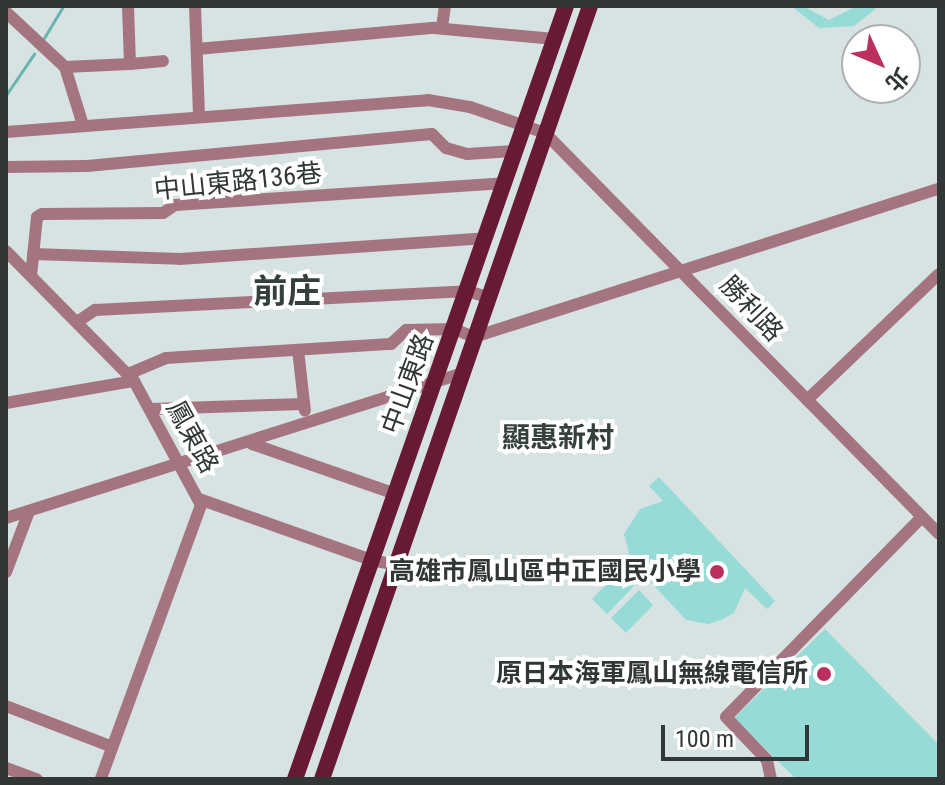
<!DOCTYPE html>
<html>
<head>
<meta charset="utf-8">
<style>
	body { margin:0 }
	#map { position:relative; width:945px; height:785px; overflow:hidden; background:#d6e3e2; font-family:"Roboto Condensed","Noto Sans TC",sans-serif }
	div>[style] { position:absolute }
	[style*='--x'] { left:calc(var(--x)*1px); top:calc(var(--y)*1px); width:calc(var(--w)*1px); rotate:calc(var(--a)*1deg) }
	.green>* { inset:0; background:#97dbd6 }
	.stream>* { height:3px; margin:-1.5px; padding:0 1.5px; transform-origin:1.5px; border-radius:1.5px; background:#6bb3ae }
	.minor>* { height:12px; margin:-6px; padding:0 6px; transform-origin:6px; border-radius:6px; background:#a47580 }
	.major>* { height:16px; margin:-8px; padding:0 8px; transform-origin:8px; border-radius:8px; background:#681934 }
	.dots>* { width:22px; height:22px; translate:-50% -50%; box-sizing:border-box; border:4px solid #fff; border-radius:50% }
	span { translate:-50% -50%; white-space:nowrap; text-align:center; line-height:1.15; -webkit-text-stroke:8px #fff; paint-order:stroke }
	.street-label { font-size:26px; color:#313636 }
	.poi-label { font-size:26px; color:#313636; font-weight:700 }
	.right { translate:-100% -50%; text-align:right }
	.neighbourhood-label { font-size:28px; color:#343f3e; font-weight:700 }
	.district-label { font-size:34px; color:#343f3e; font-weight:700 }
	.frame { position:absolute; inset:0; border:8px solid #313636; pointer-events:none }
	.north { position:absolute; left:841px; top:24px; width:80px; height:80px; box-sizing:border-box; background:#fff; border:2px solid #adafaf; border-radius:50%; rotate:134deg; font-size:22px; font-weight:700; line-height:32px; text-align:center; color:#313636 }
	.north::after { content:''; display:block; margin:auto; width:28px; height:36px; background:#bb2e60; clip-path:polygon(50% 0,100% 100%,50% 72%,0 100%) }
	.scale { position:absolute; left:661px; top:725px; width:148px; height:36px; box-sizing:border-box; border:4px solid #313636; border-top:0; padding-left:10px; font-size:24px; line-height:28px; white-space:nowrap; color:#313636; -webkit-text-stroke:6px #fff; paint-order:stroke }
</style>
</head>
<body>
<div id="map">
	<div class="green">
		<i style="clip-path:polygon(791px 6px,803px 6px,829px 20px,857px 6px,879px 6px,854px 26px,819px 28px)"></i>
		<i style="clip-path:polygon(659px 477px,775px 601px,767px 609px,745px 588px,734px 613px,721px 620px,708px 624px,686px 620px,631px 561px,624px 534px,640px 509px,663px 501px,649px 486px)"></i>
		<i style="clip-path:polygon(619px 571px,634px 586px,607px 614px,592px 599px)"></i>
		<i style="clip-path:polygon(639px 590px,653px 605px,626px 633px,611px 618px)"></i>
		<i style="clip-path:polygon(825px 629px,939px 745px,939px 779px,796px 779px,734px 718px)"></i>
	</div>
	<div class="stream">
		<i style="--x:44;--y:38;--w:37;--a:-59"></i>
		<i style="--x:6;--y:95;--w:50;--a:-55.7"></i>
	</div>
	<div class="minor">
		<i style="--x:195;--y:6;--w:110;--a:87.9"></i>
		<i style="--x:6;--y:12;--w:81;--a:43"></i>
		<i style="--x:65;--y:67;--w:61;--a:72.8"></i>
		<i style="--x:442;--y:27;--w:21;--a:-82"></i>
		<i style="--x:197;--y:49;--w:238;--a:-5.1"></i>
		<i style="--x:434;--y:28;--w:121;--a:5.2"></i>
		<i style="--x:130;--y:64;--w:33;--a:-5"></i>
		<i style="--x:65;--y:67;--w:65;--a:-2.6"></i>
		<i style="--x:130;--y:64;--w:58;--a:-92"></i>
		<i style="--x:6;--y:132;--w:423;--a:-4.3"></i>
		<i style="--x:428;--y:100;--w:43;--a:9.5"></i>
		<i style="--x:470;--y:107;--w:79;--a:19.1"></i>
		<i style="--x:545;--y:133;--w:562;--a:45.5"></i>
		<i style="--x:6;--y:167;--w:81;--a:-0.7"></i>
		<i style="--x:87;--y:166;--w:346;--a:-5.3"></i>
		<i style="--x:432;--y:134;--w:20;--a:45"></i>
		<i style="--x:446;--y:148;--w:22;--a:16"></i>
		<i style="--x:467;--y:154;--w:48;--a:-3.6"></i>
		<i style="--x:6;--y:251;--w:182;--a:45.4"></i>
		<i style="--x:134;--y:381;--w:141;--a:61.6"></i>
		<i style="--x:201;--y:505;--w:292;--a:110.1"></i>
		<i style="--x:33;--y:254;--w:147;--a:1.9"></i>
		<i style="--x:180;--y:259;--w:307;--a:-3.9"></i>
		<i style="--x:31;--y:276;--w:59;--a:-84.2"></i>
		<i style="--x:37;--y:217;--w:6;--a:-31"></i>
		<i style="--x:42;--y:214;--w:121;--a:-0.5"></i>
		<i style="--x:163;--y:213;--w:14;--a:-34"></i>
		<i style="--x:175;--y:205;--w:330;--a:-3.8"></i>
		<i style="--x:77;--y:322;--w:22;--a:-34"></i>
		<i style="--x:95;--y:310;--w:373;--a:-2.9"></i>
		<i style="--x:468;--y:291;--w:22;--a:18"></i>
		<i style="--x:298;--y:350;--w:61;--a:83.5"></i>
		<i style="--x:128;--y:374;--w:41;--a:-22.8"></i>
		<i style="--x:166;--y:358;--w:225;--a:-3.6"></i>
		<i style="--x:391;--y:344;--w:21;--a:-43"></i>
		<i style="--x:406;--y:330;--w:48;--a:-1.2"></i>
		<i style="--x:454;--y:329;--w:22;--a:22"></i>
		<i style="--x:474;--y:337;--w:488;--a:-17.7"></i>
		<i style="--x:807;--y:400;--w:182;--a:-43.7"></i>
		<i style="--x:6;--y:403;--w:130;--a:-9.8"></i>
		<i style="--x:151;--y:409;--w:153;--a:-1.9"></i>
		<i style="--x:252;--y:444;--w:149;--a:19.2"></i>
		<i style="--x:199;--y:499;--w:182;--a:19.5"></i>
		<i style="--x:371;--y:560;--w:26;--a:11"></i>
		<i style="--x:6;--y:518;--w:478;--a:-17.6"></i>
		<i style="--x:6;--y:572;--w:62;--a:-69.2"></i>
		<i style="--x:6;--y:706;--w:111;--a:21"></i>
		<i style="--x:6;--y:768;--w:33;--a:20"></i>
		<i style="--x:771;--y:779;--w:19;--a:-102"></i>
		<i style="--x:767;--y:760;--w:59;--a:-133.6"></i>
		<i style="--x:726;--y:717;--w:280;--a:-45.6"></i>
	</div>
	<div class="major">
		<i style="--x:295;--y:779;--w:819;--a:-70.68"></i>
		<i style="--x:322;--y:779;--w:818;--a:-70.88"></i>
	</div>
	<div class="dots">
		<i style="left:717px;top:572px;background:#bb2e60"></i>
		<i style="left:824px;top:674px;background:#bb2e60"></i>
	</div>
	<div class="street-label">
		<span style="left:238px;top:182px;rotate:-6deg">中山東路136巷</span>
		<span style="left:751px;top:309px;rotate:47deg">勝利路</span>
		<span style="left:408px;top:384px;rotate:-70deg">中山東路</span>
		<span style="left:192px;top:437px;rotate:61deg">鳳東路</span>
	</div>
	<div class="poi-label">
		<span class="right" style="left:701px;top:572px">高雄市鳳山區中正國民小學</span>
		<span class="right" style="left:808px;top:674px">原日本海軍鳳山無線電信所</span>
	</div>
	<div class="neighbourhood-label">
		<span style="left:558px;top:438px">顯惠新村</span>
	</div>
	<div class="district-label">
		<span style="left:287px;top:292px">前庄</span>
	</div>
	<div class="frame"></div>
	<div class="north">北</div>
	<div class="scale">100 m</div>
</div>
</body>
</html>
